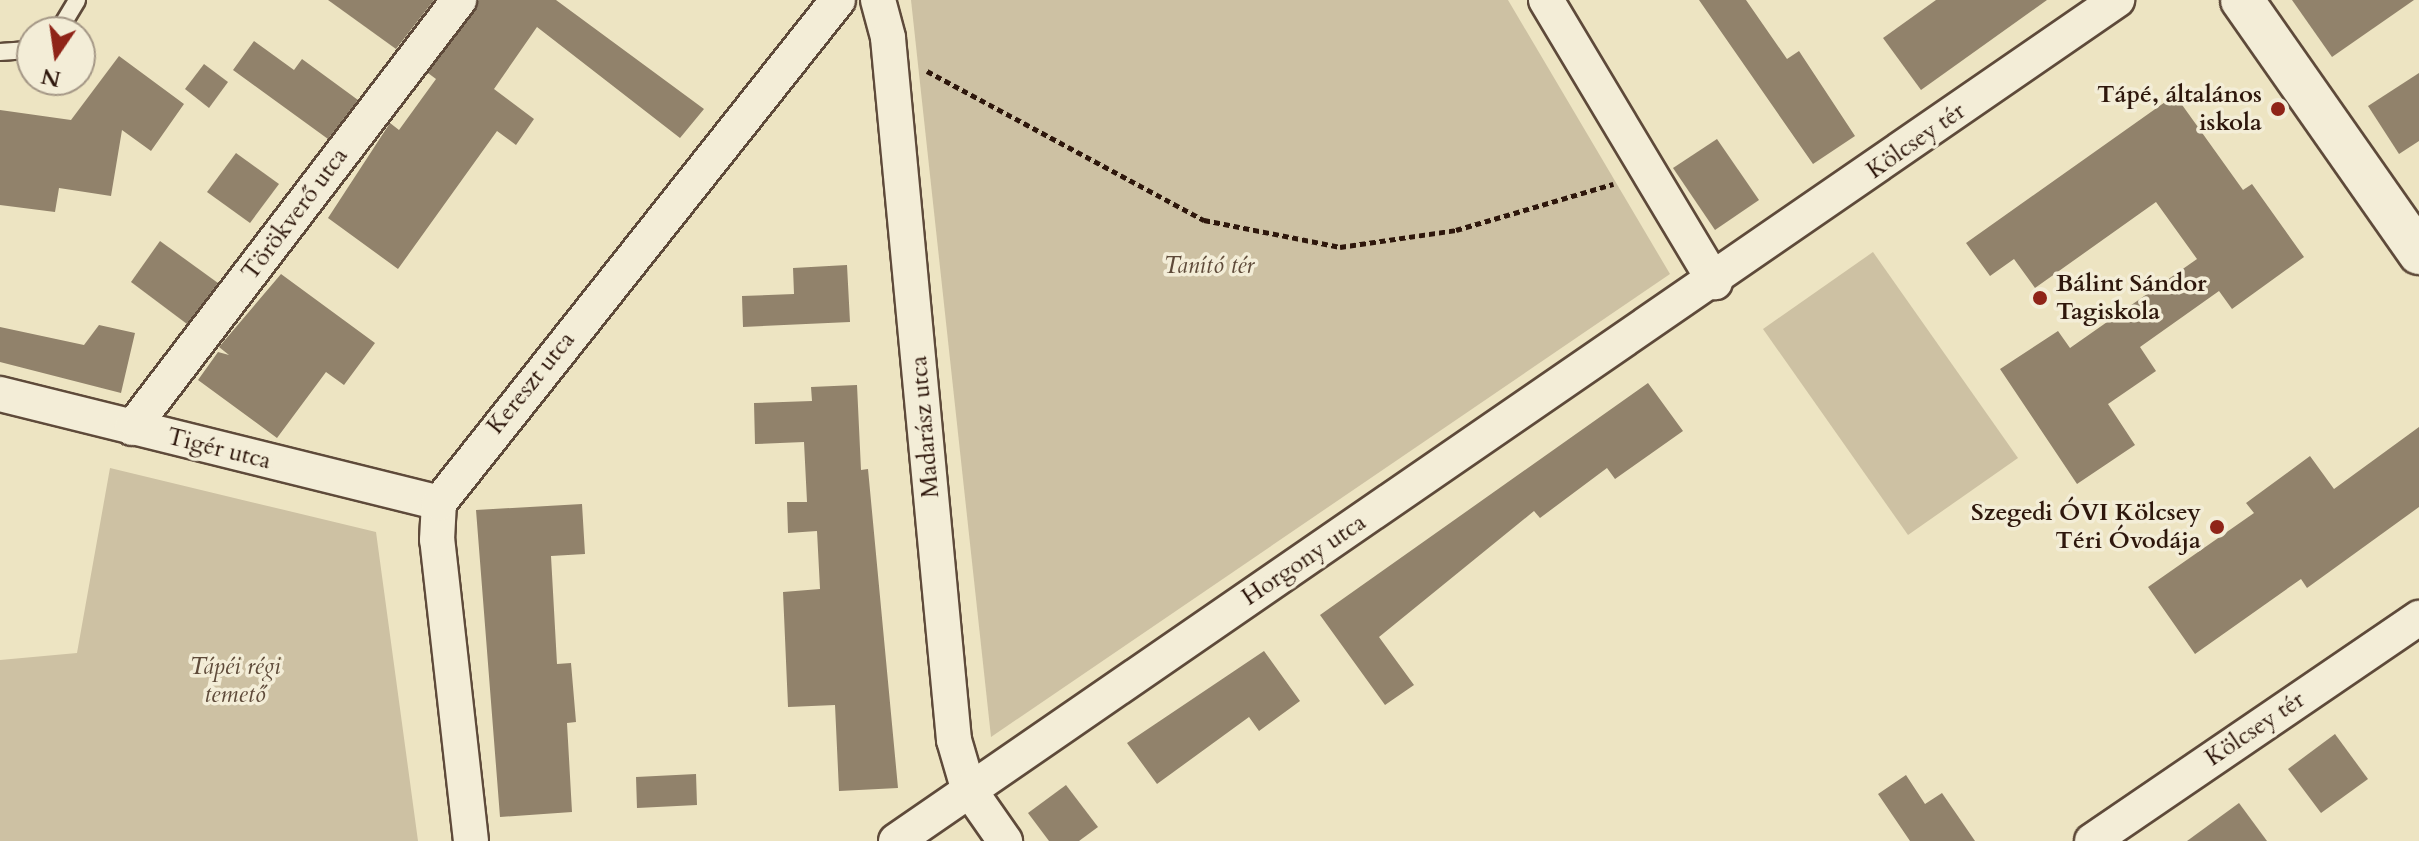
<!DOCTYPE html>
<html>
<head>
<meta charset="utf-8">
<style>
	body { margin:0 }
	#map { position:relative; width:2419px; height:841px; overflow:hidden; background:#ede4c2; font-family:Cardo,serif }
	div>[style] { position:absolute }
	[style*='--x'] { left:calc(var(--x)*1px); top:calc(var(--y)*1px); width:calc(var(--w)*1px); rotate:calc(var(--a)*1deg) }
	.green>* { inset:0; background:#cdc1a3 }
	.building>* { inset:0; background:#91826b }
	.path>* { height:5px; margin-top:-2.5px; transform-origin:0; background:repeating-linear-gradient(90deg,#2e170c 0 6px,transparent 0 10px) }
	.roads { filter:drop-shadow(2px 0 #5e4a3a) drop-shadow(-2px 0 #5e4a3a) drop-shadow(0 2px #5e4a3a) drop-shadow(0 -2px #5e4a3a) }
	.service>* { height:16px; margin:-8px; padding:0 8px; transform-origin:8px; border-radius:8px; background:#f3edd7 }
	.minor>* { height:34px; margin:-17px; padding:0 17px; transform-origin:17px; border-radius:17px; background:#f3edd7 }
	.tertiary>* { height:42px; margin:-21px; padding:0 21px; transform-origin:21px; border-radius:21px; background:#f3edd7 }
	.dots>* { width:22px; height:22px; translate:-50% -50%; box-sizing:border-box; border:4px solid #f3edd7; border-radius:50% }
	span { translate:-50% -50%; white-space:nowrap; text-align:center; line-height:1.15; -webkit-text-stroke:7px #f3edd7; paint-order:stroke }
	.poi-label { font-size:24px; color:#2e170c; font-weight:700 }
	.right { translate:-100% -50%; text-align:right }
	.left { translate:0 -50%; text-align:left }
	.street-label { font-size:24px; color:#2e170c }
	.park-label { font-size:24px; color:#5e4a39; font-style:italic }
	.north { position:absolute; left:16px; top:16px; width:80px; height:80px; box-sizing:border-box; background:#f3edd7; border:2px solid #a49786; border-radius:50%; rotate:193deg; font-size:22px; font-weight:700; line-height:32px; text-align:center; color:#2e170c }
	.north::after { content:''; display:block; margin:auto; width:28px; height:36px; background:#8f2418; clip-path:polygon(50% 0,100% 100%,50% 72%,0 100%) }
</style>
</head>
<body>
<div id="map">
	<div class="green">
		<i style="clip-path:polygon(911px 0,1508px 0,1670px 274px,991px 737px)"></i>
		<i style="clip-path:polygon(1873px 252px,2018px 458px,1908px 535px,1763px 329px)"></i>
		<i style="clip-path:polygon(110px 468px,376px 532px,418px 841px,0 841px,0 660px,77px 653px)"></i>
	</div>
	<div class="building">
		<i style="clip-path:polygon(328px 0,434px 0,396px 49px)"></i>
		<i style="clip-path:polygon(479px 0,556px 0,704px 109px,680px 138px,537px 27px,494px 89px,534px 119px,516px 145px,497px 131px,398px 269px,328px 218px,390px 123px,399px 130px,436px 79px,428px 73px)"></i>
		<i style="clip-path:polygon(1699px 0,1746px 0,1787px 59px,1799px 51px,1855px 136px,1813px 164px)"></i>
		<i style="clip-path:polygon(1936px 0,2047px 0,1921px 90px,1883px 38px)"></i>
		<i style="clip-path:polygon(2292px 0,2414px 0,2332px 57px)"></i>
		<i style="clip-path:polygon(254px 41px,294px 70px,302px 59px,358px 100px,328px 139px,233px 70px)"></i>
		<i style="clip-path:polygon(119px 56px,184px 104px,151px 151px,122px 130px,111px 196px,59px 188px,55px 212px,0 205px,0 110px,71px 120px)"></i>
		<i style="clip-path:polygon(204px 64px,228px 82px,209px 108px,185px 89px)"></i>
		<i style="clip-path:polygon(2419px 73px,2419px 141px,2399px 154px,2368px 106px)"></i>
		<i style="clip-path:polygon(2175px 95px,2243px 190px,2252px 184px,2304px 257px,2232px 309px,2219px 291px,2140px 347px,2156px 371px,2108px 404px,2135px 445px,2077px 484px,2000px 369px,2058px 331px,2070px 348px,2197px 259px,2156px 202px,2035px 288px,2014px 259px,1990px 276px,1966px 243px)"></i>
		<i style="clip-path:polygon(1717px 139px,1759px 200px,1715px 230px,1673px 168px)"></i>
		<i style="clip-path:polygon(236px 153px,279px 184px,250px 223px,207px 192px)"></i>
		<i style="clip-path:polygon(160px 241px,218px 283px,187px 324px,131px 282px)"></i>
		<i style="clip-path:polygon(847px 265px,850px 322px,743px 327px,742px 296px,794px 294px,793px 268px)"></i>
		<i style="clip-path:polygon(281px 274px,375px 343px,344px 385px,326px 372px,277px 438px,198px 380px,218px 352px,229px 355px,219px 347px)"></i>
		<i style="clip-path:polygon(99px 325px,135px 333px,121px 393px,0 362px,0 327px,84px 345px)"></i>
		<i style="clip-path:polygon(1648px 383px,1683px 431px,1615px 479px,1607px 468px,1540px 518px,1534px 511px,1379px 637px,1414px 685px,1385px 705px,1320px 615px)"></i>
		<i style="clip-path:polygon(857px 385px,861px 470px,868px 469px,898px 788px,839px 791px,835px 705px,788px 707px,783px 592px,820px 589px,817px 531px,788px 533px,787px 502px,807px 502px,804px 442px,755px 444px,754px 403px,812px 401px,811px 387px)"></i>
		<i style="clip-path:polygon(2419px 427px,2419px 507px,2307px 588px,2301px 579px,2195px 654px,2148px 587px,2254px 513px,2246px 503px,2310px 456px,2334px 489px)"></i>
		<i style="clip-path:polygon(582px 504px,585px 554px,551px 556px,557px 664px,571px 663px,576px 722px,567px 723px,572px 812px,500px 817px,476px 510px)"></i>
		<i style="clip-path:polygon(1264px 651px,1300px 701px,1259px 731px,1249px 717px,1157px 784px,1127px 743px)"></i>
		<i style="clip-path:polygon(2335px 734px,2368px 779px,2321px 813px,2288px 769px)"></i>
		<i style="clip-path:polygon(696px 774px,697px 805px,637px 808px,636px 777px)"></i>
		<i style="clip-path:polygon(1906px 775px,1925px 804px,1942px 793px,1975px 841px,1910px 841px,1878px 794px)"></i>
		<i style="clip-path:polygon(1066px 785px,1098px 827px,1079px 841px,1049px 841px,1028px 813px)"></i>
		<i style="clip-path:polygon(2239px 803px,2267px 841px,2187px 841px)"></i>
	</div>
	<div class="path">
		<i style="--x:927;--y:71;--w:315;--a:28.3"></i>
		<i style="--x:1204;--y:220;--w:139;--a:11.2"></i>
		<i style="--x:1340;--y:247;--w:117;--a:-8.3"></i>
		<i style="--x:1456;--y:230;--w:164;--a:-16.3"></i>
	</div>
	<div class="roads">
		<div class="service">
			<i style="--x:58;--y:32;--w:37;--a:-59"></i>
			<i style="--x:0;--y:52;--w:32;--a:-4"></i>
		</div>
		<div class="minor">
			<i style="--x:878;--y:0;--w:39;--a:75"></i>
			<i style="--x:888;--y:38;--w:705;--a:84.63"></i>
			<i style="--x:954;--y:740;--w:50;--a:73.7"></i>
			<i style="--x:968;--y:788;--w:65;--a:55.1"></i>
			<i style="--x:1546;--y:0;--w:329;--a:59.1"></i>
			<i style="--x:0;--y:394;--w:452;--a:13.9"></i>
			<i style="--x:132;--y:428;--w:539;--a:-52.62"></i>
			<i style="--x:471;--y:841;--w:303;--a:-96.4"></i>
			<i style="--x:437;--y:540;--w:37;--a:-87"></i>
			<i style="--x:439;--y:503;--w:642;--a:-51.58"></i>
			<i style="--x:896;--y:841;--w:1483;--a:-34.56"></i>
			<i style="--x:2092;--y:841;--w:396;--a:-34.3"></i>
		</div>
		<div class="tertiary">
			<i style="--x:2242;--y:0;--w:309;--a:55"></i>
		</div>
	</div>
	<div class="dots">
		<i style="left:2278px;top:109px;background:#8f2418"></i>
		<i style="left:2040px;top:298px;background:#8f2418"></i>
		<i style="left:2217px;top:527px;background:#8f2418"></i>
	</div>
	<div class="poi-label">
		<span class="right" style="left:2262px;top:109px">Tápé, általános<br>iskola</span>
		<span class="left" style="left:2056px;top:298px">Bálint Sándor<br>Tagiskola</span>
		<span class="right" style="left:2201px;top:527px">Szegedi ÓVI Kölcsey<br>Téri Óvodája</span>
	</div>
	<div class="street-label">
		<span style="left:1916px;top:141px;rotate:-35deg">Kölcsey tér</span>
		<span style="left:295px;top:214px;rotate:-53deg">Törökverő utca</span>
		<span style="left:531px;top:383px;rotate:-51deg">Kereszt utca</span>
		<span style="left:925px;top:427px;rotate:-95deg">Madarász utca</span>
		<span style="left:219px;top:449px;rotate:14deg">Tigér utca</span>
		<span style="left:1304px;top:560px;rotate:-34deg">Horgony utca</span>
		<span style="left:2255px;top:729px;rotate:-34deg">Kölcsey tér</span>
	</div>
	<div class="park-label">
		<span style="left:1209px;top:266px">Tanító tér</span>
		<span style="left:235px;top:681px">Tápéi régi<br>temető</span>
	</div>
	<div class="north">N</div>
</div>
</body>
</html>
